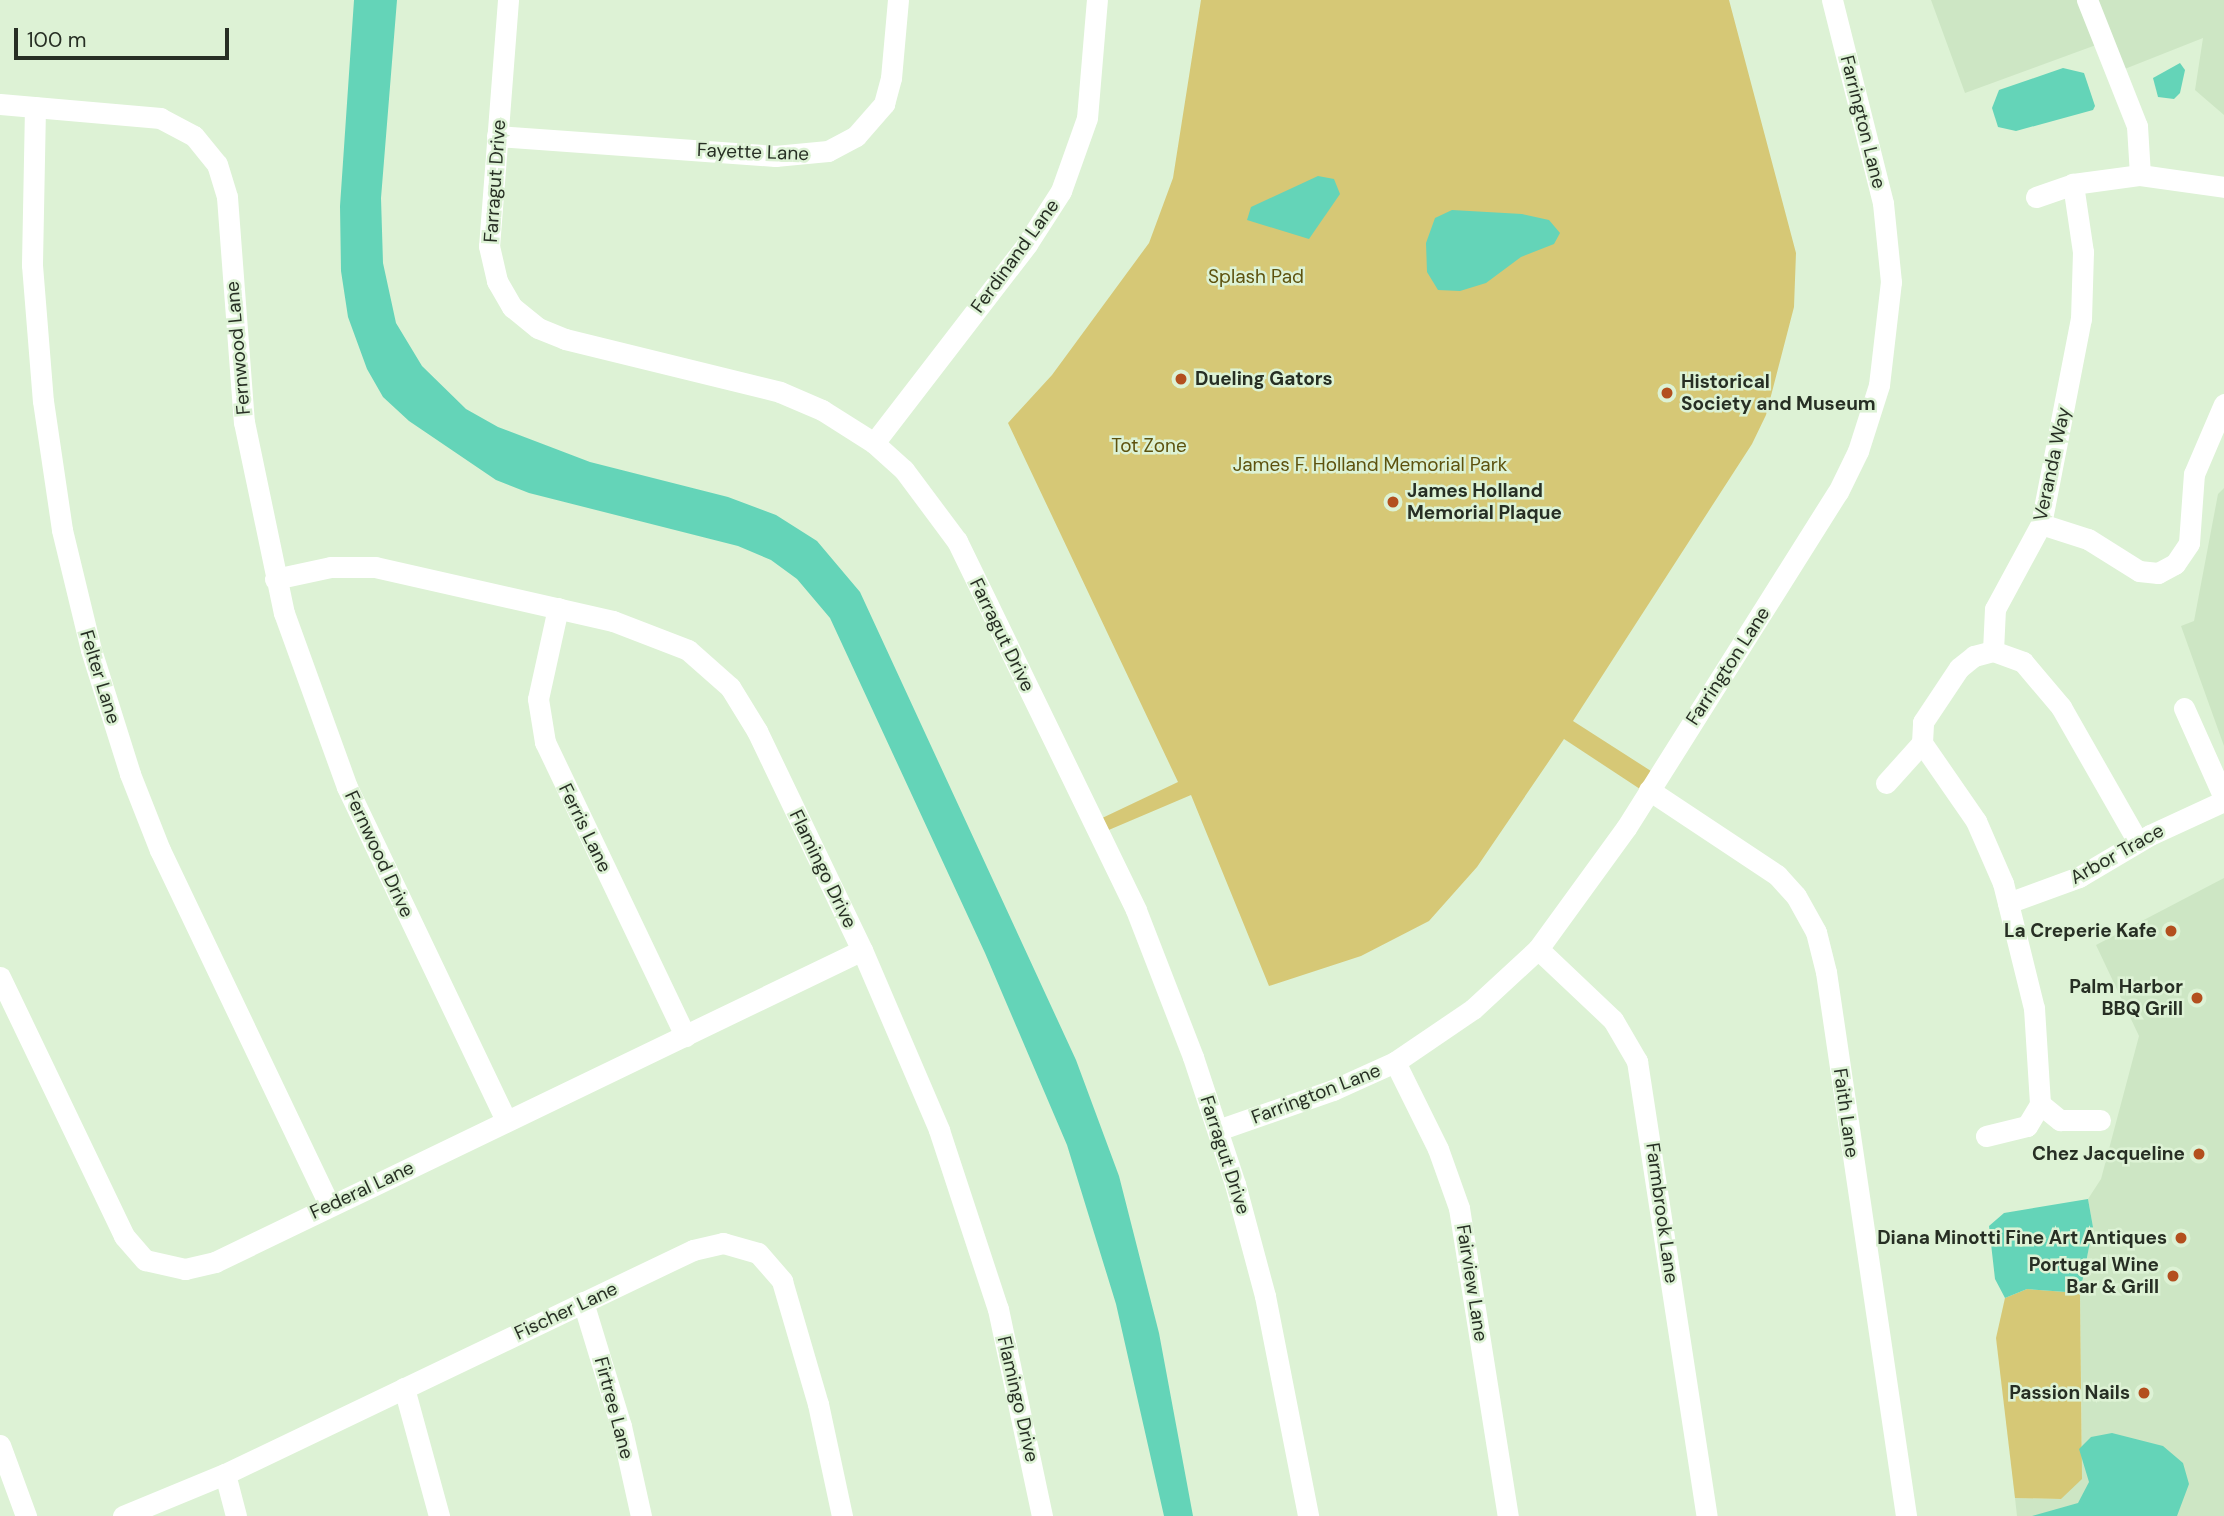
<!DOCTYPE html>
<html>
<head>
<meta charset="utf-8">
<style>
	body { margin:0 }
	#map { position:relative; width:2224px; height:1516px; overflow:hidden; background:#ddf2d5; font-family:"DM Sans",sans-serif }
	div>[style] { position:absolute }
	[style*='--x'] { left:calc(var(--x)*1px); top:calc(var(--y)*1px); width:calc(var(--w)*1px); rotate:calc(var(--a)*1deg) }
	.built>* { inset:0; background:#cde6c4 }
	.green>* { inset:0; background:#d6c876 }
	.water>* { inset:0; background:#64d4b8 }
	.minor>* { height:21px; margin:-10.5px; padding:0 10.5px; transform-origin:10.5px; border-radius:10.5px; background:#fff }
	.dots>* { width:19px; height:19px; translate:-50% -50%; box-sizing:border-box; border:4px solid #ddf2d5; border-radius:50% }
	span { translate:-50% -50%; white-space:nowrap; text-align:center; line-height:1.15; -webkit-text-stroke:5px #ddf2d5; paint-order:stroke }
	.street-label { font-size:19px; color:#272f24 }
	.park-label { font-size:19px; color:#5d520e }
	.poi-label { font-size:19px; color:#272f24; font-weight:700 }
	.left { translate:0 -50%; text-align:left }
	.right { translate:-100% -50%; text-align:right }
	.scale { position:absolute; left:14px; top:28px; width:215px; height:32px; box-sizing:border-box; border:4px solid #272f24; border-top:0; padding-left:9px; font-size:21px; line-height:24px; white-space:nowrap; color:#272f24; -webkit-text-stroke:5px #ddf2d5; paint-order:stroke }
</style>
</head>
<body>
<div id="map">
	<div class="built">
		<i style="clip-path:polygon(1931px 0,2224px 0,2224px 115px,2195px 90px,2203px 38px,2107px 76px,2096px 45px,1965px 93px)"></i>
		<i style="clip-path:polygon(2224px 488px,2224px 746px,2181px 626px,2194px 621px,2218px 494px)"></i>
		<i style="clip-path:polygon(2224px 878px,2224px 1516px,2017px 1516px,2015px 1498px,2061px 1499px,2082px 1446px,2080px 1293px,2093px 1227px,2088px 1199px,2101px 1179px,2139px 1036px,2096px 945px)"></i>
	</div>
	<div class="green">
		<i style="clip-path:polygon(1201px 0,1729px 0,1796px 253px,1794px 307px,1766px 415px,1752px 444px,1573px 721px,1651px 771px,1640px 789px,1564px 739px,1477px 867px,1429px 921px,1361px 956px,1269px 986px,1191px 795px,1104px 832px,1098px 820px,1178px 782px,1008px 423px,1052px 375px,1149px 243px,1173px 178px)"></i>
		<i style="clip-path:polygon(2027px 1289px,2080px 1293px,2082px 1479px,2061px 1499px,2015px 1498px,1996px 1338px,2005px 1298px)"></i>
	</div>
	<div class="water">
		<i style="clip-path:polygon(354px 0,397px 0,381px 198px,383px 263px,396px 323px,422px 366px,466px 409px,498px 427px,590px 462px,728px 497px,776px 515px,817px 541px,860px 592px,1076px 1060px,1119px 1176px,1159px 1333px,1193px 1516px,1164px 1516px,1116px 1304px,1067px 1145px,985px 953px,830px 618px,797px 579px,771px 560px,738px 546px,529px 493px,496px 480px,409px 421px,383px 397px,367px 369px,348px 317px,341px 271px,340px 206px)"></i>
		<i style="clip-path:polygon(2180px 63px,2185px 70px,2180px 93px,2174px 99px,2158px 97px,2153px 78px)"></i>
		<i style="clip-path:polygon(2063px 68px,2084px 73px,2095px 106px,2093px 110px,2016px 131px,1998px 127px,1992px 108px,1999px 90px)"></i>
		<i style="clip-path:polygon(1318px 176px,1334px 179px,1340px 194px,1309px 239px,1247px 220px,1251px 207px)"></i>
		<i style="clip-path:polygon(1452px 210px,1522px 214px,1549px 220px,1560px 233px,1554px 244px,1521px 257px,1486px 283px,1460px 291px,1438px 290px,1427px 272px,1426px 243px,1435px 218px)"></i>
		<i style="clip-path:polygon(2088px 1199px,2093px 1227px,2080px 1293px,2027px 1289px,2005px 1298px,1995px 1279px,1989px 1226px,2004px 1213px)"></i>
		<i style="clip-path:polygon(2112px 1433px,2163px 1446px,2183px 1463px,2189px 1484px,2177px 1516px,2032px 1516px,2078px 1503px,2089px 1482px,2079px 1449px,2091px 1437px)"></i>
	</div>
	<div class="minor">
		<i style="--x:508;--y:0;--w:247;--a:94.4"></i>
		<i style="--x:489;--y:246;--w:36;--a:77"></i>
		<i style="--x:497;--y:281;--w:30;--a:60"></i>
		<i style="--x:512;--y:307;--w:33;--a:39"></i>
		<i style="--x:538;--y:328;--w:29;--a:22"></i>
		<i style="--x:565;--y:339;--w:221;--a:13.8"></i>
		<i style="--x:780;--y:392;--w:46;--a:23.2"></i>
		<i style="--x:822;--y:410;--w:62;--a:32.4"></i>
		<i style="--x:874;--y:443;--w:40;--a:42"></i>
		<i style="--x:904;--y:470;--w:89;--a:53.3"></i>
		<i style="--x:957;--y:541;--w:410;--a:64.1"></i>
		<i style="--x:1136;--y:910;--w:158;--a:68.8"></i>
		<i style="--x:1193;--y:1057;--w:134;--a:71.7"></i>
		<i style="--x:1235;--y:1184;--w:116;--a:75"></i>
		<i style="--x:1265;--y:1296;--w:224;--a:78.9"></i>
		<i style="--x:0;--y:104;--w:161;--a:5"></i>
		<i style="--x:160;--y:118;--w:38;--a:28"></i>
		<i style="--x:194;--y:136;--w:36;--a:51"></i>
		<i style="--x:217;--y:164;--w:34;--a:73"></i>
		<i style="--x:227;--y:197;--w:226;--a:85.7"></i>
		<i style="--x:244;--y:422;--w:195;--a:78.2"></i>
		<i style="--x:284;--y:613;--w:185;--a:70.1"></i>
		<i style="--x:347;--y:787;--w:370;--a:64.5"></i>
		<i style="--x:35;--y:107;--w:158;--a:91.1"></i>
		<i style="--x:32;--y:265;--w:136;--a:85.4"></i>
		<i style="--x:43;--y:401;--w:130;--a:81.6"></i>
		<i style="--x:62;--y:530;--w:123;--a:76.4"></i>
		<i style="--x:91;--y:650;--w:130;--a:72.5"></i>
		<i style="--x:130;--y:774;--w:82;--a:68.5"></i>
		<i style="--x:160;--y:850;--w:393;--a:64.5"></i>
		<i style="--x:497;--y:136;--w:279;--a:4.1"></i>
		<i style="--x:775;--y:156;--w:53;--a:-5.4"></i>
		<i style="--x:828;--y:151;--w:32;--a:-28"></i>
		<i style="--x:856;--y:136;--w:43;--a:-48.8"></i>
		<i style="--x:884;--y:104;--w:27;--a:-75"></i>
		<i style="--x:891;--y:78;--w:78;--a:-84.9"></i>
		<i style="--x:2140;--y:175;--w:85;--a:8.1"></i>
		<i style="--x:2036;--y:197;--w:39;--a:-19"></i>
		<i style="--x:874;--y:443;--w:251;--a:-52.4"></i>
		<i style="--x:1027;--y:244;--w:63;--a:-57.3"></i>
		<i style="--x:1061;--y:191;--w:77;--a:-70.4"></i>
		<i style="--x:1087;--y:118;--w:118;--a:-85.2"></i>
		<i style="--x:2041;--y:524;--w:49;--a:17.7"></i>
		<i style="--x:2088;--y:539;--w:60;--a:32.1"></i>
		<i style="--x:2139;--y:571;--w:19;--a:6"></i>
		<i style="--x:2158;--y:573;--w:19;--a:-28"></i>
		<i style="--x:2175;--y:564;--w:25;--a:-56"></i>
		<i style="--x:2189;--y:543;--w:69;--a:-85.9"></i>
		<i style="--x:2194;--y:474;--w:76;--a:-66.8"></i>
		<i style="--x:275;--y:579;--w:57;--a:-12.1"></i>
		<i style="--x:331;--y:567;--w:44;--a:0"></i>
		<i style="--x:375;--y:567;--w:244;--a:12.8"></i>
		<i style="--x:613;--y:621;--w:80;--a:21.1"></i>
		<i style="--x:688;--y:650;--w:56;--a:41.4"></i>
		<i style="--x:730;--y:687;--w:52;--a:58.5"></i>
		<i style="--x:757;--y:731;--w:243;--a:64.4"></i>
		<i style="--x:862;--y:950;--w:196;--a:66.8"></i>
		<i style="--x:939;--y:1130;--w:188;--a:71.8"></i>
		<i style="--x:998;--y:1309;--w:212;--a:78"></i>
		<i style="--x:558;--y:608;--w:93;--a:102.4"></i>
		<i style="--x:538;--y:699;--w:44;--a:80.8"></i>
		<i style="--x:545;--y:742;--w:326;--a:64.5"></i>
		<i style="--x:1993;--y:651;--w:32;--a:20"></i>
		<i style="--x:2023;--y:662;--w:59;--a:49.8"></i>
		<i style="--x:2061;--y:707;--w:155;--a:60.3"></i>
		<i style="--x:2184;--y:708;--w:98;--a:66"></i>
		<i style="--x:1922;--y:743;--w:95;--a:55.3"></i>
		<i style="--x:1976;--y:821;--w:68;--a:66.5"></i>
		<i style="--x:2003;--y:883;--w:129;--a:76.1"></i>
		<i style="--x:2034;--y:1008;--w:96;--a:86.4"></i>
		<i style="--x:1886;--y:783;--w:54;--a:-48"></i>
		<i style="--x:1922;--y:743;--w:21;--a:-87"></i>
		<i style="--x:1923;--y:722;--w:65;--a:-56.3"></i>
		<i style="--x:1959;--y:668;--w:19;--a:-39"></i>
		<i style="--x:1974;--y:656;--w:20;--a:-15"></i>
		<i style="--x:1993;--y:651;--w:42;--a:-87.3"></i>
		<i style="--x:1995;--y:609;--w:97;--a:-61.6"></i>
		<i style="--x:2041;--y:524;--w:209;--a:-79"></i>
		<i style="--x:2081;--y:319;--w:67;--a:-88.3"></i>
		<i style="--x:2083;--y:252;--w:69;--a:-98.4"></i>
		<i style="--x:2073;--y:184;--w:68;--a:-7.7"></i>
		<i style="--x:2140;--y:175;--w:49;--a:-93.5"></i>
		<i style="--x:2137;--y:126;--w:136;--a:-111.6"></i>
		<i style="--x:1649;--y:790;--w:154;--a:33.6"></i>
		<i style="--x:1777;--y:875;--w:28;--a:48"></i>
		<i style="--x:1796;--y:896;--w:41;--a:60.9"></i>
		<i style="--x:1816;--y:932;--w:41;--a:76"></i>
		<i style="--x:1826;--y:972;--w:550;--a:81.63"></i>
		<i style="--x:2008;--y:903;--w:76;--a:-20.1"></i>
		<i style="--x:2079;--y:877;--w:82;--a:-30.6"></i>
		<i style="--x:2150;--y:835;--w:81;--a:-24.7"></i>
		<i style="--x:1538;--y:949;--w:103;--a:43.4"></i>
		<i style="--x:1613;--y:1020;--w:48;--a:59.7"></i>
		<i style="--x:1637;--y:1061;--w:460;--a:81.3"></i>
		<i style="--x:0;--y:977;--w:287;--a:64.4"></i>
		<i style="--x:124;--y:1236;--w:32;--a:49"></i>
		<i style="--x:145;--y:1260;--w:41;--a:12.7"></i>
		<i style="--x:185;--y:1269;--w:31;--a:-13"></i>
		<i style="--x:215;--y:1262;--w:718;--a:-25.74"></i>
		<i style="--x:1395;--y:1062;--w:97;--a:63.7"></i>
		<i style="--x:1438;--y:1149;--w:63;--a:70.4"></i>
		<i style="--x:1459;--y:1208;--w:312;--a:81"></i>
		<i style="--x:1218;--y:1130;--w:122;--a:-19.2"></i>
		<i style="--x:1333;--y:1090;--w:68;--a:-24.3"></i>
		<i style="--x:1395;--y:1062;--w:94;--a:-34.2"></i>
		<i style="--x:1473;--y:1009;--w:88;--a:-42.7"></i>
		<i style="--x:1538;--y:949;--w:150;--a:-54"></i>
		<i style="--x:1626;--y:828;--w:397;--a:-57.8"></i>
		<i style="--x:1838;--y:492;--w:46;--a:-64"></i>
		<i style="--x:1858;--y:451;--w:69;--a:-72.3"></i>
		<i style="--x:1879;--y:385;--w:104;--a:-83.4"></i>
		<i style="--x:1891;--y:282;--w:79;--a:-95.8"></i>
		<i style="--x:1883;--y:203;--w:209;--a:-104.1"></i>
		<i style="--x:1986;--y:1136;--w:42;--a:-13.7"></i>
		<i style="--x:2027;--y:1126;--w:26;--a:-59"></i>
		<i style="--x:2040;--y:1104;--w:26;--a:39"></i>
		<i style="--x:2060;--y:1120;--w:40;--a:0"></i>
		<i style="--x:583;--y:1302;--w:130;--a:73"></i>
		<i style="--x:621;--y:1426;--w:92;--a:77.5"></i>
		<i style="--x:404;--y:1388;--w:133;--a:74.7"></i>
		<i style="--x:0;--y:1445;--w:76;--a:69.9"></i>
		<i style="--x:225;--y:1474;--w:43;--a:75.3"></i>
		<i style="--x:123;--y:1516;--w:110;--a:-22.4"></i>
		<i style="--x:225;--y:1474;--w:519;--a:-25.58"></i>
		<i style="--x:693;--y:1250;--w:31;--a:-13"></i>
		<i style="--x:723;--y:1243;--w:36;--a:16"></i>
		<i style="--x:758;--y:1253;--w:37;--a:49"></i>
		<i style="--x:782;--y:1281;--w:128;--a:73.7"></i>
		<i style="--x:818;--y:1404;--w:115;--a:77.9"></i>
	</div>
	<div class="dots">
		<i style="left:1181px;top:379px;background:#b34f1e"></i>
		<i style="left:1667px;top:393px;background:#b34f1e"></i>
		<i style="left:1393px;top:502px;background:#b34f1e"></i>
		<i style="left:2171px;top:931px;background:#b34f1e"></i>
		<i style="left:2197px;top:998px;background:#b34f1e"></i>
		<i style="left:2199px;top:1154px;background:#b34f1e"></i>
		<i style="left:2181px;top:1238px;background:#b34f1e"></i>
		<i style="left:2173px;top:1276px;background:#b34f1e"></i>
		<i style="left:2144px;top:1393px;background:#b34f1e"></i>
	</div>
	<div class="street-label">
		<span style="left:1863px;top:122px;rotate:76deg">Farrington Lane</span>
		<span style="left:753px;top:152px;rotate:2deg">Fayette Lane</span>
		<span style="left:495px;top:181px;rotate:-86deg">Farragut Drive</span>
		<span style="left:1015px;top:256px;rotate:-54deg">Ferdinand Lane</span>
		<span style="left:238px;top:348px;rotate:-95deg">Fernwood Lane</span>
		<span style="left:2052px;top:464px;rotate:-78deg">Veranda Way</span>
		<span style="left:1002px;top:635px;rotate:64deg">Farragut Drive</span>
		<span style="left:1728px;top:666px;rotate:-57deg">Farrington Lane</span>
		<span style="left:100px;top:677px;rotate:73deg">Felter Lane</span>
		<span style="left:585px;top:828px;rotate:64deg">Ferris Lane</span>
		<span style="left:379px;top:854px;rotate:65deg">Fernwood Drive</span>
		<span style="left:2117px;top:854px;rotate:-29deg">Arbor Trace</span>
		<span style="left:823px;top:869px;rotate:64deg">Flamingo Drive</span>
		<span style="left:1316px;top:1094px;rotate:-21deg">Farrington Lane</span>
		<span style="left:1846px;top:1113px;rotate:82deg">Faith Lane</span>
		<span style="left:1225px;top:1155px;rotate:72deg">Farragut Drive</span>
		<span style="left:362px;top:1190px;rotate:-25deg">Federal Lane</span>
		<span style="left:1662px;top:1213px;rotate:82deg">Farmbrook Lane</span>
		<span style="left:1472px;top:1283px;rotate:81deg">Fairview Lane</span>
		<span style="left:566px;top:1311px;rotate:-25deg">Fischer Lane</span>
		<span style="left:1018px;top:1399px;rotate:77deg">Flamingo Drive</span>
		<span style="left:614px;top:1408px;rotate:75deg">Firtree Lane</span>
	</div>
	<div class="park-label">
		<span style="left:1256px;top:277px">Splash Pad</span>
		<span style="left:1149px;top:446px">Tot Zone</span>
		<span style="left:1370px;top:465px">James F. Holland Memorial Park</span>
	</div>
	<div class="poi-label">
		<span class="left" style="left:1195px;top:379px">Dueling Gators</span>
		<span class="left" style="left:1681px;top:393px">Historical<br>Society and Museum</span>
		<span class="left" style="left:1407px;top:502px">James Holland<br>Memorial Plaque</span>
		<span class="right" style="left:2157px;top:931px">La Creperie Kafe</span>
		<span class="right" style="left:2183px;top:998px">Palm Harbor<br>BBQ Grill</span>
		<span class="right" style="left:2185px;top:1154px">Chez Jacqueline</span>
		<span class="right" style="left:2167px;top:1238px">Diana Minotti Fine Art Antiques</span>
		<span class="right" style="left:2159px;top:1276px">Portugal Wine<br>Bar &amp; Grill</span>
		<span class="right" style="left:2130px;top:1393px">Passion Nails</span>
	</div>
	<div class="scale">100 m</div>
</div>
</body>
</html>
